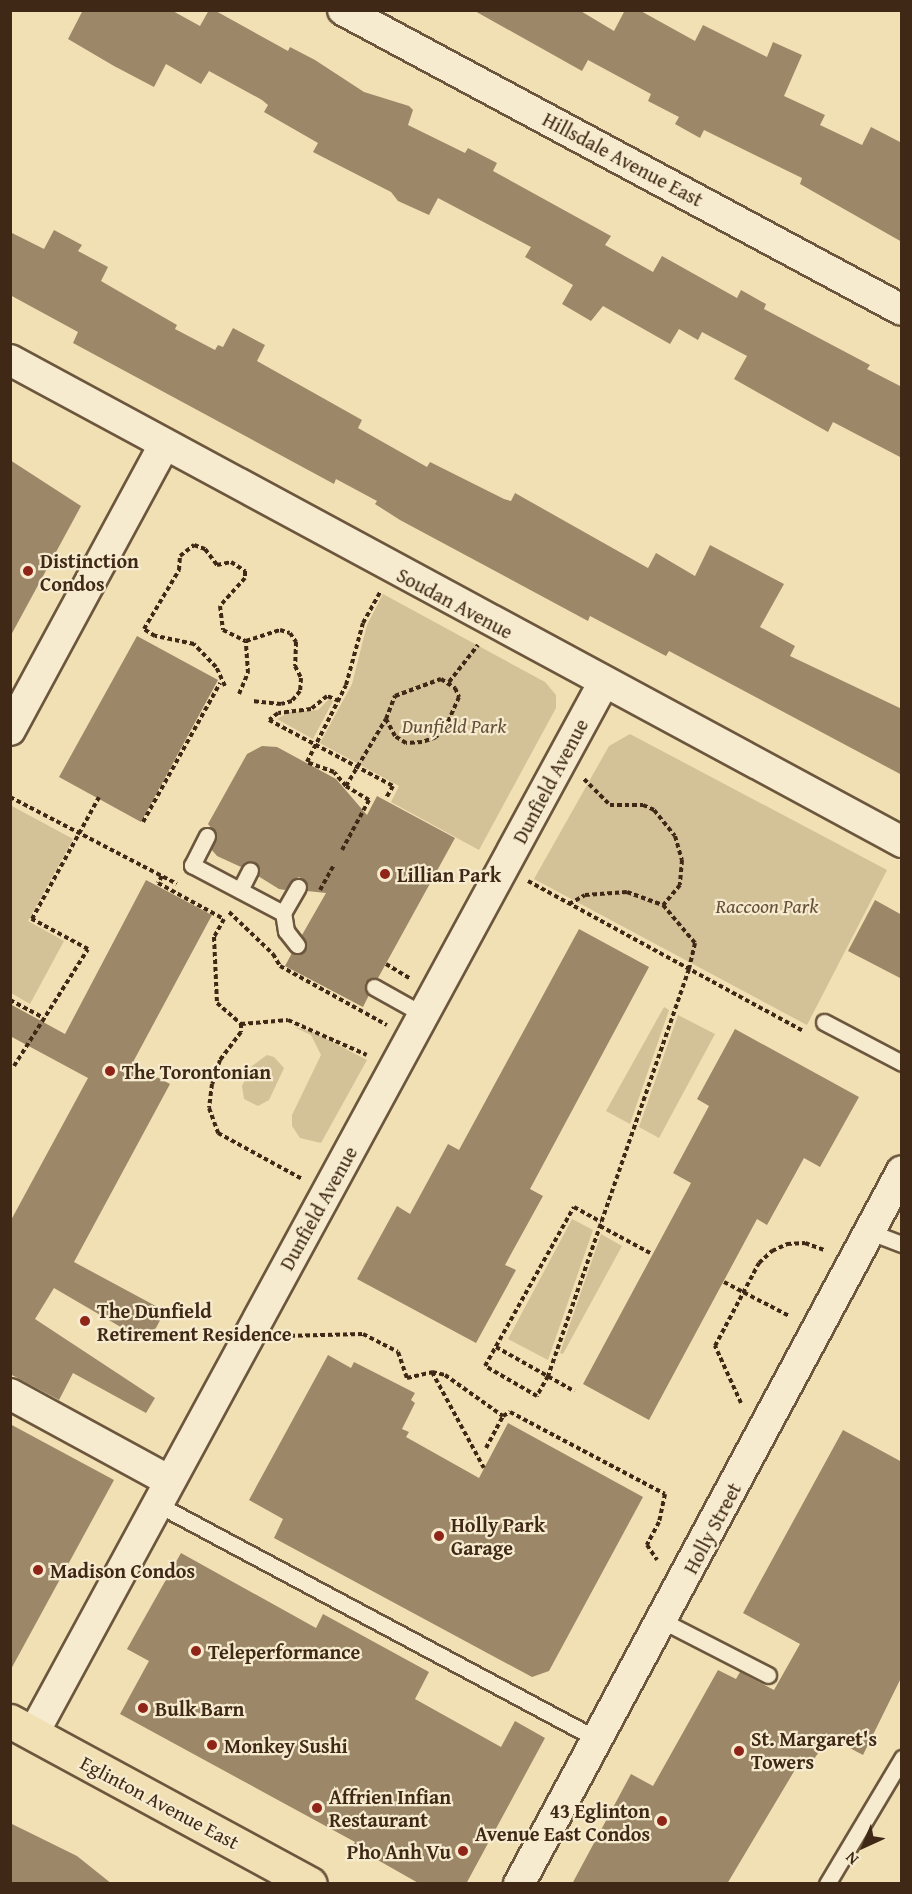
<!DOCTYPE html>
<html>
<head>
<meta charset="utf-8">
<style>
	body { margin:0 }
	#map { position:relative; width:912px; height:1894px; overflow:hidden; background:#f1e0b3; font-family:"Gentium Book Plus",serif }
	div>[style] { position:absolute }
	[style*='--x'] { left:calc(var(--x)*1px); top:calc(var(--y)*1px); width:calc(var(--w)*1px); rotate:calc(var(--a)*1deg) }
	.green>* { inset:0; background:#d3c198 }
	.building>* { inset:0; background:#9c8868 }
	.path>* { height:4px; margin-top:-2px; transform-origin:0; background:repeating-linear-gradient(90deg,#3f2816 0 4.5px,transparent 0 7.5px) }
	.roads { filter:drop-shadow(2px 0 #6c563d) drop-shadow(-2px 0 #6c563d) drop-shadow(0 2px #6c563d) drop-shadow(0 -2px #6c563d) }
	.service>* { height:15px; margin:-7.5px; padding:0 7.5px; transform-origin:7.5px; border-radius:7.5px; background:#f6ebce }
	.minor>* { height:30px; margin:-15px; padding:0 15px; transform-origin:15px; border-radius:15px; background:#f6ebce }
	.primary>* { height:33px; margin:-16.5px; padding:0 16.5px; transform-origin:16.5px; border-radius:16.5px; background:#f1e0b3 }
	.dots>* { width:16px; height:16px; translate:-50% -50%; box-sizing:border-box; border:3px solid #f6ebce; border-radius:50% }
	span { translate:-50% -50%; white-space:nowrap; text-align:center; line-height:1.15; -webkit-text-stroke:4.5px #f6ebce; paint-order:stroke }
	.street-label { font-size:20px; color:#3f2816 }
	.poi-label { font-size:20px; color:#3f2816; font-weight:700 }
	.left { translate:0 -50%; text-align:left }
	.right { translate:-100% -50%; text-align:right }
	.park-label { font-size:20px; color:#644e36; font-style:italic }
	.frame { position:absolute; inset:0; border:12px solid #3f2816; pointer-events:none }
	.north { position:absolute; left:834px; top:1816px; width:60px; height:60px; -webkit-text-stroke:4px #f6ebce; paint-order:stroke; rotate:224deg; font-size:16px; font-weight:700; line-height:24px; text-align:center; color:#3f2816 }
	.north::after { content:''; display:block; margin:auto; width:21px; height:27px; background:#3f2816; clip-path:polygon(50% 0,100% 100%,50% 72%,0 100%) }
</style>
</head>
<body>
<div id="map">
	<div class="green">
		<i style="clip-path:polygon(383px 594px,545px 682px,556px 695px,556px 708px,479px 850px,391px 802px,399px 786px,320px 743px,352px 684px,367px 625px)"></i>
		<i style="clip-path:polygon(329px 699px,333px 701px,313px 739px,277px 719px,289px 712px,318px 710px)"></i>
		<i style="clip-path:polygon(630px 734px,887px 870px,807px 1025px,534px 879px,609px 746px)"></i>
		<i style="clip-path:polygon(10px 805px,73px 839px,28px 921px,64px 941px,30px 1004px,11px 993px)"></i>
		<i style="clip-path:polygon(664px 1007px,669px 1010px,630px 1124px,606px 1111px)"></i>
		<i style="clip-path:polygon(678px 1015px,715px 1034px,659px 1138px,639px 1127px)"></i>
		<i style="clip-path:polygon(294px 1027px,313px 1032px,367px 1060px,321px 1143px,300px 1138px,292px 1126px,292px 1115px,321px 1055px,311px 1035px)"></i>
		<i style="clip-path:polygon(267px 1055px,274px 1057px,284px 1068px,269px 1100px,258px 1106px,244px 1099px,242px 1086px,252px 1066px)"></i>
		<i style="clip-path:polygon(572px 1219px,593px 1230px,548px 1360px,508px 1339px)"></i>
		<i style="clip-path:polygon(601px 1234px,622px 1246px,563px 1354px,560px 1353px)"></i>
	</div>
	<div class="building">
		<i style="clip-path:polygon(83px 10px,171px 10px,200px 26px,209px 10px,214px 10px,288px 51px,290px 47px,315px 60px,364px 92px,409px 106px,413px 110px,408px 125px,465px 153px,468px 148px,497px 163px,493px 171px,611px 236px,605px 245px,653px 272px,662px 256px,737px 298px,741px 290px,766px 304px,764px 309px,870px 365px,867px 369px,902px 387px,902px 458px,833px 422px,828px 432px,734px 379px,747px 356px,702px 332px,698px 340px,679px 329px,670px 344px,603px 306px,591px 321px,562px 304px,573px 285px,525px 257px,531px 247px,438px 198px,429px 215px,398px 201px,391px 192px,313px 152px,318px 143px,264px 112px,268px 105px,262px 100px,209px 71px,201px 84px,166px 64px,154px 87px,114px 66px,68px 39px)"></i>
		<i style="clip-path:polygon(473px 10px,579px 10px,614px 31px,625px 10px,639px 10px,695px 41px,703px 25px,767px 57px,773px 42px,802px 55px,784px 96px,825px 115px,820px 125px,862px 145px,871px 127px,902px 143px,902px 242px,800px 184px,802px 178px,704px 130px,700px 138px,675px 124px,679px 117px,648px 101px,651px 94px,588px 60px,582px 71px)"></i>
		<i style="clip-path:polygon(54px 230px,82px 245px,78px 251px,108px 267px,101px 281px,177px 325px,175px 329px,215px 350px,218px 345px,223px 347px,233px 328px,265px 345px,257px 361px,362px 420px,358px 428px,427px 467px,430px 462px,504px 499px,511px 501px,515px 493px,648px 568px,656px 553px,695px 576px,710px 545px,784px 584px,760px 627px,795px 646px,790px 656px,902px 709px,902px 775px,669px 651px,666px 656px,590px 616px,588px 621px,400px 520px,375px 504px,377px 501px,336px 479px,334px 484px,73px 343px,78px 332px,10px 295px,10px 232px,44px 249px)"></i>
		<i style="clip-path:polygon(10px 460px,81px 506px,10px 637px)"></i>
		<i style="clip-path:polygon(137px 636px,218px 680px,141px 822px,59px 777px)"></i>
		<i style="clip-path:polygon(262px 746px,277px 747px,336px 779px,367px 815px,377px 796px,455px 838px,378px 978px,365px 983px,369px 995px,363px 1007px,285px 966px,292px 953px,299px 954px,306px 949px,302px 935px,326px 893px,307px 891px,306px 882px,299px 877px,285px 890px,279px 889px,258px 876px,260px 869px,255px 862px,245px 862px,241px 867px,217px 856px,211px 849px,217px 835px,208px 824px,247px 754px)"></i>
		<i style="clip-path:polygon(146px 880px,212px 915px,132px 1064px,170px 1084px,74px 1262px,165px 1311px,148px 1343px,54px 1288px,35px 1319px,155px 1398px,146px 1413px,73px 1373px,59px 1400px,10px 1374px,10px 1222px,88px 1078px,10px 1036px,10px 1004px,65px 1034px)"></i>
		<i style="clip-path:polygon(875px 900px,902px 915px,902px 979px,848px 951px)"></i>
		<i style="clip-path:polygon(579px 929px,649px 967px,530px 1189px,543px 1196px,505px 1265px,516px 1270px,476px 1343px,357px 1279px,397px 1206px,410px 1214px,448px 1144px,459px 1150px)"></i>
		<i style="clip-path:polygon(735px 1029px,859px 1097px,820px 1167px,804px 1158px,767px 1225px,757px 1219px,649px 1420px,583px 1384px,691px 1183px,673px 1173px,709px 1106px,697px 1099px)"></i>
		<i style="clip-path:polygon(328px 1355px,351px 1368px,354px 1362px,415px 1393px,411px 1400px,415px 1403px,402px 1429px,409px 1432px,406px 1437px,479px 1478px,508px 1423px,643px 1497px,549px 1671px,532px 1677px,274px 1538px,283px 1519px,249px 1500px)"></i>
		<i style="clip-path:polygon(10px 1424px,114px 1480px,10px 1671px)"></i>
		<i style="clip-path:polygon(843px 1430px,902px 1462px,902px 1676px,863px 1755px,829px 1737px,808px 1768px,799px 1763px,727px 1884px,572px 1884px,631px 1774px,653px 1786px,718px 1670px,736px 1679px,740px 1672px,774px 1690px,800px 1644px,743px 1613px)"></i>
		<i style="clip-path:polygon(181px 1553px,316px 1628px,323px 1614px,429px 1672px,415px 1699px,501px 1747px,515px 1721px,545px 1738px,466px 1884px,420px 1884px,353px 1846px,355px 1842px,120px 1714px,149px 1661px,127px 1649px)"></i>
		<i style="clip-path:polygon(10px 1823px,77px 1856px,112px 1884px,10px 1884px)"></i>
	</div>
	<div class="path">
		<i style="--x:441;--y:679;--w:17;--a:33"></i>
		<i style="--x:455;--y:688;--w:10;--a:66"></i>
		<i style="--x:459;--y:697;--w:30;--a:114"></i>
		<i style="--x:447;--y:724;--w:17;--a:130"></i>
		<i style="--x:436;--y:737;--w:15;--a:160"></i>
		<i style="--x:422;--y:742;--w:16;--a:176"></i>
		<i style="--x:406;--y:743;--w:13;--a:-148"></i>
		<i style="--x:395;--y:736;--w:19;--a:-118"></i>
		<i style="--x:386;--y:719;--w:25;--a:-69"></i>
		<i style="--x:395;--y:696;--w:49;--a:-20.3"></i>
		<i style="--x:449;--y:682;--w:47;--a:-51.9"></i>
		<i style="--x:225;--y:686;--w:21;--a:-115"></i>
		<i style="--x:216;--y:667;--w:32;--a:-134"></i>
		<i style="--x:194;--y:644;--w:40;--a:-168"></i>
		<i style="--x:155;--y:636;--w:13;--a:-148"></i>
		<i style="--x:144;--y:629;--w:69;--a:-59.3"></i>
		<i style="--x:179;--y:570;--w:14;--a:-86"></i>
		<i style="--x:180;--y:556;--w:18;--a:-38"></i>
		<i style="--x:194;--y:545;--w:12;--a:20"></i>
		<i style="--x:205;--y:549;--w:20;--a:53"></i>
		<i style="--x:217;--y:565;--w:14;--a:-12"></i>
		<i style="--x:231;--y:562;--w:17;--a:33"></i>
		<i style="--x:245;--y:571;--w:7;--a:90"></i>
		<i style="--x:245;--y:578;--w:38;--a:132"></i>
		<i style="--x:220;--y:606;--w:24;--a:83"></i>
		<i style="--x:223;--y:630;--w:25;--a:26"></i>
		<i style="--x:246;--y:641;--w:36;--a:-18"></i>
		<i style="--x:280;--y:630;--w:10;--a:17"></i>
		<i style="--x:290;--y:633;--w:11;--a:56"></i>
		<i style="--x:296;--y:642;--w:24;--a:92"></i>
		<i style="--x:295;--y:666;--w:13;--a:63"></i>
		<i style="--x:301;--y:678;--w:13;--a:94"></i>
		<i style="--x:300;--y:691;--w:13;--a:129"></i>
		<i style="--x:292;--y:701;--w:11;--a:165"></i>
		<i style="--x:281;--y:704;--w:29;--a:-174"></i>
		<i style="--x:239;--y:694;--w:23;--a:-67"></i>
		<i style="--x:248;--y:673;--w:32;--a:-94"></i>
		<i style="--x:339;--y:701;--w:13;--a:-157"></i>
		<i style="--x:327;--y:696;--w:21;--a:141"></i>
		<i style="--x:311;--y:709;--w:33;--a:173"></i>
		<i style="--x:278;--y:713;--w:11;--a:142"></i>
		<i style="--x:269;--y:720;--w:140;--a:28"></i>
		<i style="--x:393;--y:786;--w:14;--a:120"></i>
		<i style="--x:584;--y:779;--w:37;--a:45"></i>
		<i style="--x:610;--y:805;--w:33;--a:0"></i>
		<i style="--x:643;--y:805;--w:12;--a:24"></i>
		<i style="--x:654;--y:810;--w:33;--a:51"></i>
		<i style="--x:675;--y:836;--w:25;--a:74"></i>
		<i style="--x:682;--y:860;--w:25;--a:95"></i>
		<i style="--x:680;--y:885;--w:26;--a:130"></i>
		<i style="--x:346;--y:786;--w:78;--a:-59.2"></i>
		<i style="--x:10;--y:797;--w:188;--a:27.5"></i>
		<i style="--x:143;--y:822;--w:159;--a:-61"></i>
		<i style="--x:342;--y:850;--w:57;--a:-61.6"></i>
		<i style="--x:369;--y:800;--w:27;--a:-149"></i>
		<i style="--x:346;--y:786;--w:18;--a:-131"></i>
		<i style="--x:334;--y:772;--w:29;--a:-160"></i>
		<i style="--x:307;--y:762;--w:86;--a:-63.1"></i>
		<i style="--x:346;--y:685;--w:64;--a:-74.7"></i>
		<i style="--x:363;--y:623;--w:35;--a:-61"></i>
		<i style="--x:162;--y:876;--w:8;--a:120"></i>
		<i style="--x:158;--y:883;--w:75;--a:28.6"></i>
		<i style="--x:224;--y:919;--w:21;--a:119"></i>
		<i style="--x:214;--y:937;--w:66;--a:87.4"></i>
		<i style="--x:217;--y:1003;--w:32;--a:41"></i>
		<i style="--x:241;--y:1024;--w:47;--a:-4.9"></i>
		<i style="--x:288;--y:1020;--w:86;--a:23.9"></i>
		<i style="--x:528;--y:881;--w:313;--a:28.6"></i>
		<i style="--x:320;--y:890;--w:29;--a:-61"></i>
		<i style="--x:569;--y:904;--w:18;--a:-29"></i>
		<i style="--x:585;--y:895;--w:42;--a:-4.1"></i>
		<i style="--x:627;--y:892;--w:38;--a:20"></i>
		<i style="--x:663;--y:905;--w:50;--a:49.9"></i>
		<i style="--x:695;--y:943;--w:27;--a:103"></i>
		<i style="--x:689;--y:969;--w:431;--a:109.1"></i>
		<i style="--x:548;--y:1376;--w:23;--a:119"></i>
		<i style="--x:537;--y:1396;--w:60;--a:-150"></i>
		<i style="--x:485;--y:1366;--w:182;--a:-60.8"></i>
		<i style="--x:574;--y:1207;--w:31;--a:29"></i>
		<i style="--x:229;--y:912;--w:61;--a:43.7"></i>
		<i style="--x:273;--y:954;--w:14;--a:60"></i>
		<i style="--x:280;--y:966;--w:122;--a:28.9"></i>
		<i style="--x:386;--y:964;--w:29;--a:31"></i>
		<i style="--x:10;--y:1000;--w:38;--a:28"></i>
		<i style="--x:241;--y:1024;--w:8;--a:90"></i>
		<i style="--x:241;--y:1032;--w:35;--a:127"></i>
		<i style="--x:220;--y:1060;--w:25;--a:108"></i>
		<i style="--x:212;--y:1084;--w:24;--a:97"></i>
		<i style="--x:209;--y:1108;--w:27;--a:70"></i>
		<i style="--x:218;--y:1133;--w:96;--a:28.7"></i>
		<i style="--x:14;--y:1066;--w:138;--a:-57.7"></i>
		<i style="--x:88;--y:949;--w:64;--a:-151.8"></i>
		<i style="--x:32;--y:919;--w:139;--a:-61.2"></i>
		<i style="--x:600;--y:1226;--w:57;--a:28.4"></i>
		<i style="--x:724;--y:1282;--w:73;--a:27.6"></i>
		<i style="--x:283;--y:1336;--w:80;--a:-1.4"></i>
		<i style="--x:363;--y:1334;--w:39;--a:27"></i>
		<i style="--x:398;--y:1352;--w:28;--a:71"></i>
		<i style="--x:407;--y:1378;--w:26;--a:-13"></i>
		<i style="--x:432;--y:1372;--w:13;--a:13"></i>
		<i style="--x:445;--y:1375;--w:71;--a:35.3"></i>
		<i style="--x:496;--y:1347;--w:90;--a:29.4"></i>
		<i style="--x:432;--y:1372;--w:109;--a:61.6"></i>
		<i style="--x:741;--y:1403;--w:63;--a:-114.5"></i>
		<i style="--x:715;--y:1346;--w:94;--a:-62.1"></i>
		<i style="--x:759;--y:1263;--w:18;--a:-43"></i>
		<i style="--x:772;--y:1251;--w:17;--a:-25"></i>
		<i style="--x:787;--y:1244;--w:18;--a:-3"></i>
		<i style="--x:805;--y:1243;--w:20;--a:20"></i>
		<i style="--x:486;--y:1448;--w:36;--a:-62"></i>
		<i style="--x:503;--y:1416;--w:8;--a:-30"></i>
		<i style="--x:510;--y:1412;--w:175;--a:27.9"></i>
		<i style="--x:665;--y:1494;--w:29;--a:102"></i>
		<i style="--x:659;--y:1522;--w:26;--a:118"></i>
		<i style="--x:647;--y:1545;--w:18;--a:56"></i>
	</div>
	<div class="roads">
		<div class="service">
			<i style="--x:207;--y:836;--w:33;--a:117"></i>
			<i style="--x:192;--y:865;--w:103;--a:27.8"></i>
			<i style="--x:240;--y:890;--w:22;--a:-63"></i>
			<i style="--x:297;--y:945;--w:18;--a:-128"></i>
			<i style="--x:286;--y:931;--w:18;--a:-99"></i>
			<i style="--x:283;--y:913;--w:30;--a:-60"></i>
			<i style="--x:374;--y:987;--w:57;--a:29.2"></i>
			<i style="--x:824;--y:1022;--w:88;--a:27.7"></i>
			<i style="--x:870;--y:1232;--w:34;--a:21"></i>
			<i style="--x:155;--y:1503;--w:501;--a:28.1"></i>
			<i style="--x:663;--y:1621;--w:118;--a:27.2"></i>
			<i style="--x:827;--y:1884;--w:147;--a:-59.2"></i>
		</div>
		<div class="minor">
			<i style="--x:343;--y:10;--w:634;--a:28.22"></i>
			<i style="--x:10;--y:360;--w:1014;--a:28.38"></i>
			<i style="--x:10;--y:730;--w:324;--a:-61.6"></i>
			<i style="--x:10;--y:1394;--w:180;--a:28.6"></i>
			<i style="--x:33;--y:1734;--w:1197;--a:-61.51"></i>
			<i style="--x:519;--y:1884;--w:809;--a:-61.76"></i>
		</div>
		<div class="primary">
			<i style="--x:10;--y:1721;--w:341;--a:28.5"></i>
		</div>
	</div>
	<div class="dots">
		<i style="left:28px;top:571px;background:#8f2418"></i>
		<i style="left:385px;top:874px;background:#8f2418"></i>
		<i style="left:110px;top:1071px;background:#8f2418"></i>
		<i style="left:85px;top:1321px;background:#8f2418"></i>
		<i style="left:439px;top:1536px;background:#8f2418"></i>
		<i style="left:38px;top:1570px;background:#8f2418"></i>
		<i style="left:196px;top:1651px;background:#8f2418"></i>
		<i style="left:143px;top:1708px;background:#8f2418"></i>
		<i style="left:212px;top:1745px;background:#8f2418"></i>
		<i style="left:739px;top:1751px;background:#8f2418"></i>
		<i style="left:317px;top:1808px;background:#8f2418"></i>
		<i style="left:662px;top:1821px;background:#8f2418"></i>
		<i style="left:463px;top:1851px;background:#8f2418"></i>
	</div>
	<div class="street-label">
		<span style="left:623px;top:159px;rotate:28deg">Hillsdale Avenue East</span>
		<span style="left:455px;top:603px;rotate:28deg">Soudan Avenue</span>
		<span style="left:550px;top:781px;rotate:-62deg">Dunfield Avenue</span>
		<span style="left:318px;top:1208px;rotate:-61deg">Dunfield Avenue</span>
		<span style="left:712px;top:1528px;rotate:-62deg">Holly Street</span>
		<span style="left:160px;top:1802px;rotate:28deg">Eglinton Avenue East</span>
	</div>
	<div class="poi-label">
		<span class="left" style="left:40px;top:572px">Distinction<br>Condos</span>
		<span class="left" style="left:397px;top:874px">Lillian Park</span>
		<span class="left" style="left:122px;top:1071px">The Torontonian</span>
		<span class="left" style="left:97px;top:1322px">The Dunfield<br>Retirement Residence</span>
		<span class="left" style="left:451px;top:1536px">Holly Park<br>Garage</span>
		<span class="left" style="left:50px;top:1570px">Madison Condos</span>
		<span class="left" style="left:208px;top:1651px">Teleperformance</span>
		<span class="left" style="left:155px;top:1708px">Bulk Barn</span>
		<span class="left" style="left:751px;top:1750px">St. Margaret's<br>Towers</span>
		<span class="left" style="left:224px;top:1745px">Monkey Sushi</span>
		<span class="left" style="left:329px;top:1808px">Affrien Infian<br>Restaurant</span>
		<span class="right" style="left:650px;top:1822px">43 Eglinton<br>Avenue East Condos</span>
		<span class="right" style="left:451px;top:1851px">Pho Anh Vu</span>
	</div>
	<div class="park-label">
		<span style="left:454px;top:725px">Dunfield Park</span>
		<span style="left:767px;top:905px">Raccoon Park</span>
	</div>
	<div class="frame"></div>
	<div class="north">N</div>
</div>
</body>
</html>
